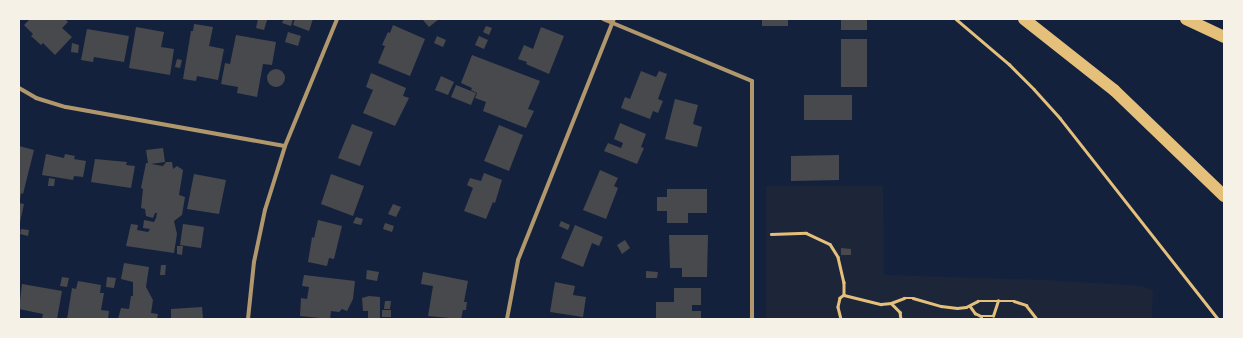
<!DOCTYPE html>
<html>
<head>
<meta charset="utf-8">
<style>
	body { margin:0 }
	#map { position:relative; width:1243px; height:338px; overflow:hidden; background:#14213d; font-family:Lora,serif }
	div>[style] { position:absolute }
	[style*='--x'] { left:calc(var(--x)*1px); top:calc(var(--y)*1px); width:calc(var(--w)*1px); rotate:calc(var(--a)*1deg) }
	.green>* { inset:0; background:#1d2539 }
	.building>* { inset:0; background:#48494c }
	.round { border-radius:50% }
	.path>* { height:2.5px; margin:-1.25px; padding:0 1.25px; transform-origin:1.25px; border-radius:1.25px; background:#e5c07b }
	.minor>* { height:4px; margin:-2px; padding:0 2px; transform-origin:2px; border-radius:2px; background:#b1986c }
	.motorway>* { height:12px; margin:-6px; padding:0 6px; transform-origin:6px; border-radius:6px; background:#e5c07b }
	span { translate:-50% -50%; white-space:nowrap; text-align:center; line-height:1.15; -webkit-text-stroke:4px #f6f1e7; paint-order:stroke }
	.frame { position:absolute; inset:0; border:20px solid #f6f1e7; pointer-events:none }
</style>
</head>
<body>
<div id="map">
	<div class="green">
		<i style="clip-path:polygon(766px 186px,883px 186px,884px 275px,1045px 280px,1143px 286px,1153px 291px,1152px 319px,766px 319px)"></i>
	</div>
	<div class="building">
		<i style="clip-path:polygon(30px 19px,65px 19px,68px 22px,62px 28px,72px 37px,55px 55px,43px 43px,41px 45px,31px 36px,33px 34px,24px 25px)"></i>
		<i style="clip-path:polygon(258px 19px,267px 20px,264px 30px,256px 28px)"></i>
		<i style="clip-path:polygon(284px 19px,293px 19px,291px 26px,282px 23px)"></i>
		<i style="clip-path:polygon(295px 19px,313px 19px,309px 31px,293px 25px)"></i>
		<i style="clip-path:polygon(422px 19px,439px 19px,429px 27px)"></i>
		<i style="clip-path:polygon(762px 19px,788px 19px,788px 26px,762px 26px)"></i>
		<i style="clip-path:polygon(841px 19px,867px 19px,867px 30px,841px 30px)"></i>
		<i style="clip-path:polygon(194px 24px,213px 27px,209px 46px,224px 49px,218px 80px,197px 76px,196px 81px,183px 79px,191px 31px,193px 31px)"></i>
		<i style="clip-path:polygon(393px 25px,425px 39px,410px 76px,378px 63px,385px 46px,382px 45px,388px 32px,390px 33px)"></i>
		<i style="clip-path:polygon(486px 26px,492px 28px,489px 35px,483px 32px)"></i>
		<i style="clip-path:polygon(136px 27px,164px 32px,161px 47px,174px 49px,170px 75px,129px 68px)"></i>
		<i style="clip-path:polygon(541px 27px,564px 36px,549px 74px,526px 64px,527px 62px,518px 59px,524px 45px,533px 49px)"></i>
		<i style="clip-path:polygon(87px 29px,129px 36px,124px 62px,94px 57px,93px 62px,81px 60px)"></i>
		<i style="clip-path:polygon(288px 32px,301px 36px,298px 46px,285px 42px)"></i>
		<i style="clip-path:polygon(236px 35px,276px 42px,272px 65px,263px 64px,257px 97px,237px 93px,238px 87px,221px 84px,225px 63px,230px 64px)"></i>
		<i style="clip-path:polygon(437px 36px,446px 40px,443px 47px,434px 43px)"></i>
		<i style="clip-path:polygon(479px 36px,488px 40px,484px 49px,475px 45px)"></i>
		<i style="clip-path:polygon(841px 39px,867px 39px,867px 87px,841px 87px)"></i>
		<i style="clip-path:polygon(72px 43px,79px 45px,78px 53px,71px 52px)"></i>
		<i style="clip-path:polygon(472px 55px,540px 81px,528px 109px,534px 111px,526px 128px,483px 111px,486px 102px,475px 98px,477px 93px,471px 90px,472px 88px,461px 83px)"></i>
		<i style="clip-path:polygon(177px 59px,182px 60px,180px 68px,175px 67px)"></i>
		<i class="round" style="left:267px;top:69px;width:18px;height:18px"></i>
		<i style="clip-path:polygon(641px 71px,656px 77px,659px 71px,667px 74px,658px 99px,663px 101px,658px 113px,653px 111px,650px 119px,621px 108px,625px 97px,630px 99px)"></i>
		<i style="clip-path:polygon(371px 73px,406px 88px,403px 96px,409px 98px,395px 126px,363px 113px,373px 90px,366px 87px)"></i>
		<i style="clip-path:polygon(441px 76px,454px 82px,448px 95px,435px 90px)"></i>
		<i style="clip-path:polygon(456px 85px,476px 93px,471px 105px,451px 97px)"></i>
		<i style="clip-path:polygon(804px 95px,852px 95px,852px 120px,804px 120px)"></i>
		<i style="clip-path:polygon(675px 99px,698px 105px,693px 124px,702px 127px,697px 147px,665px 139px)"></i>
		<i style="clip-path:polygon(620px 123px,646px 134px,641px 147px,644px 148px,637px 164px,604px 151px,608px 143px,621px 148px,623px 143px,614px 139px)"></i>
		<i style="clip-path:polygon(352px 124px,373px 132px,360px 166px,338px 158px)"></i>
		<i style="clip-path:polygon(499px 125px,523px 135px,509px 171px,484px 161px)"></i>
		<i style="clip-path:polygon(19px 146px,34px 150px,23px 194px,21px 193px,20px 200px)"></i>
		<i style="clip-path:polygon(163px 148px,165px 162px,151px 164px,163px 166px,166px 162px,172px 162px,173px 169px,177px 166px,183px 170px,179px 195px,185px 197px,182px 215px,174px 221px,177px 234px,174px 253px,126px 246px,131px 224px,138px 225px,137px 230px,148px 232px,150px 229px,143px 228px,144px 220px,154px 222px,156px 218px,157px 213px,155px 213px,153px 218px,146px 216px,145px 209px,141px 208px,143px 189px,141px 188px,146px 163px,148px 163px,146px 150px)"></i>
		<i style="clip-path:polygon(46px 154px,64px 158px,65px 154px,75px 156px,74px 159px,86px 161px,83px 177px,74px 176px,73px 180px,42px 175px)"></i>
		<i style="clip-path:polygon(839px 155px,839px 180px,791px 181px,791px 156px)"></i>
		<i style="clip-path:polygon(95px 159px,127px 162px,126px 165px,135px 166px,131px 188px,91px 182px)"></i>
		<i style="clip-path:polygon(600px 170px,618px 178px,614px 186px,618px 188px,606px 219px,583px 210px)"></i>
		<i style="clip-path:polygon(484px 173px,502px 180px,495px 203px,493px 202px,486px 219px,464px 211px,473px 188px,467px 185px,470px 178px,481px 181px)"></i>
		<i style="clip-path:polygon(194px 174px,226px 180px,219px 214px,187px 209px)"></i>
		<i style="clip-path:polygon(331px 174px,364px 186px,353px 216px,321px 204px)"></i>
		<i style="clip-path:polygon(49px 178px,55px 179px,54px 186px,48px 186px)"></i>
		<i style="clip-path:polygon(667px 189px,707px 189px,707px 213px,688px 213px,688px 223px,667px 223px,667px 211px,657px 211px,657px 197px,667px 197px)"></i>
		<i style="clip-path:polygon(19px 203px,24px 204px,20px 222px,19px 222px)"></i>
		<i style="clip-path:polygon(393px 204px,401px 207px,396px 217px,388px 214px)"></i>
		<i style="clip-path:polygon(356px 217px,363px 219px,361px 225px,353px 223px)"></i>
		<i style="clip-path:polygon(318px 220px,342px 226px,334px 259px,329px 258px,327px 266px,308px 262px,312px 237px,314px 238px)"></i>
		<i style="clip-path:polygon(561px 221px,570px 225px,568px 230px,559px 226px)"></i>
		<i style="clip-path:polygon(385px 223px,394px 226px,392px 232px,383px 229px)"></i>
		<i style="clip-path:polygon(183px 224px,204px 227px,201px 248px,180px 245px)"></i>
		<i style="clip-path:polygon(575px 225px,603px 237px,599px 246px,592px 243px,583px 267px,561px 258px)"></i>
		<i style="clip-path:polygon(21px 229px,29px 230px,28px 236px,20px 234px)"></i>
		<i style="clip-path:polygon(669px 235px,708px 235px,707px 277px,682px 277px,682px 268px,670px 268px)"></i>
		<i style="clip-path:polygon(625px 240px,630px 248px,622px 254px,617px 245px)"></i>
		<i style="clip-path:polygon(177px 246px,183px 246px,182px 255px,177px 254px)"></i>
		<i style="clip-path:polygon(841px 248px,851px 249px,851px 255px,841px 255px)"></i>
		<i style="clip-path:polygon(124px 263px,149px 267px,146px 287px,153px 300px,151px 313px,158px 314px,157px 319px,118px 319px,121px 308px,129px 309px,131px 296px,133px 296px,133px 282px,121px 279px)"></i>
		<i style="clip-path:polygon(161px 265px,166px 265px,165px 275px,160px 275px)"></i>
		<i style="clip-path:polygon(367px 270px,379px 272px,377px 281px,366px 279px)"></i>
		<i style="clip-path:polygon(646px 271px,658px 272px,657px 278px,646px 278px)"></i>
		<i style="clip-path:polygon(423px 272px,468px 281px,464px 302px,467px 302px,466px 310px,463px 310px,461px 319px,428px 316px,433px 286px,421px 284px)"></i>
		<i style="clip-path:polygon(304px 275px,355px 281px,353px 299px,347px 311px,342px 309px,339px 312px,331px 311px,330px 319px,300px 316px,301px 298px,307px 299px,309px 287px,302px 286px)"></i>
		<i style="clip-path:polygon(62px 277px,69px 278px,67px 287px,60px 286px)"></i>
		<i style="clip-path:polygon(107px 277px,116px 278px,114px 288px,106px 287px)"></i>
		<i style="clip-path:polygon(78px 281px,101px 285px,100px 293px,104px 293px,101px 310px,109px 311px,108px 319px,67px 319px,72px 288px,76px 289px)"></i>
		<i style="clip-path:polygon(555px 282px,575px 286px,573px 295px,586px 297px,583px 317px,550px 312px)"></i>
		<i style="clip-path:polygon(22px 284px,62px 291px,57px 319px,42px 319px,43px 314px,19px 309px)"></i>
		<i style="clip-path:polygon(674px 288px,701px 288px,701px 305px,692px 305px,692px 311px,701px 311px,701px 319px,656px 319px,656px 302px,674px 302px)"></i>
		<i style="clip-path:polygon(369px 296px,380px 297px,380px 319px,368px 319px,368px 311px,363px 311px,362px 298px)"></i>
		<i style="clip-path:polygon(385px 301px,391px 301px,390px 309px,384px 309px)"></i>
		<i style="clip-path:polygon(202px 307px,203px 319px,171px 319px,171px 309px)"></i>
		<i style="clip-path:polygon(382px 310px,391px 310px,391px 317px,382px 317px)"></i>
	</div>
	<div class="path">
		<i style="--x:956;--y:19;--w:70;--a:40.3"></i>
		<i style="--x:1009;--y:64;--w:35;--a:45"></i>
		<i style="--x:1034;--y:89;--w:39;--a:48"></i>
		<i style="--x:1060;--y:118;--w:256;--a:51.8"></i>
		<i style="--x:771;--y:234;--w:35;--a:-2"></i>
		<i style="--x:806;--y:233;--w:26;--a:25"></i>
		<i style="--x:830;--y:244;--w:15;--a:58"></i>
		<i style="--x:838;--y:257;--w:26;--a:77"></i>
		<i style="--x:844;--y:282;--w:13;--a:90"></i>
		<i style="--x:844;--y:295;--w:5;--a:143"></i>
		<i style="--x:840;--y:298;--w:9;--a:103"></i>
		<i style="--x:838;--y:307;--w:12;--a:76"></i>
		<i style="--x:844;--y:295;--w:38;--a:14"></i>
		<i style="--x:881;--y:304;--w:10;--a:-6"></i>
		<i style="--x:891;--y:303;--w:14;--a:-21"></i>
		<i style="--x:904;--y:298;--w:9;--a:0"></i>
		<i style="--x:913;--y:298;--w:29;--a:16"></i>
		<i style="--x:941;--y:306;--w:16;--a:7"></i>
		<i style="--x:957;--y:308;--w:9;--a:-6"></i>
		<i style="--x:966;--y:307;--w:13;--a:-27"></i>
		<i style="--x:978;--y:301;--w:36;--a:0"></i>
		<i style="--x:1014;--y:301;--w:13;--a:18"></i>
		<i style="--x:1026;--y:305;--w:18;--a:52"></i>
		<i style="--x:891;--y:303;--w:13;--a:45"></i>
		<i style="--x:900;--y:312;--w:7;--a:82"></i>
		<i style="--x:970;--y:306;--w:9;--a:54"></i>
		<i style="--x:975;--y:313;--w:7;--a:27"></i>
		<i style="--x:981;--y:316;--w:12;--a:0"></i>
		<i style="--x:993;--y:316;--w:16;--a:-72"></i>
	</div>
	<div class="minor">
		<i style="--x:603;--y:19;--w:161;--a:22.6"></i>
		<i style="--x:752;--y:81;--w:238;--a:90"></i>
		<i style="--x:19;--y:88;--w:20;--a:30"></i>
		<i style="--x:36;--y:98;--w:31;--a:17"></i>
		<i style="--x:66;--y:107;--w:222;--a:10.1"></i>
		<i style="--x:248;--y:319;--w:57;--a:-84"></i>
		<i style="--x:254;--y:262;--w:53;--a:-78.1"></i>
		<i style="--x:265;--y:210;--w:67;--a:-72.6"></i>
		<i style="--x:285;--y:146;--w:137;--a:-67.7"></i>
		<i style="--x:507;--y:319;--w:60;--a:-79.4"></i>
		<i style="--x:518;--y:260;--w:259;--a:-68.3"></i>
	</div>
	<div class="motorway">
		<i style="--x:1024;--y:19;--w:115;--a:38.3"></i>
		<i style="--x:1114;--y:90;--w:153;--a:43.9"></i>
		<i style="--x:1186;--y:19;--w:42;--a:25.3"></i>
	</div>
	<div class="frame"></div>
</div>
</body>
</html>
